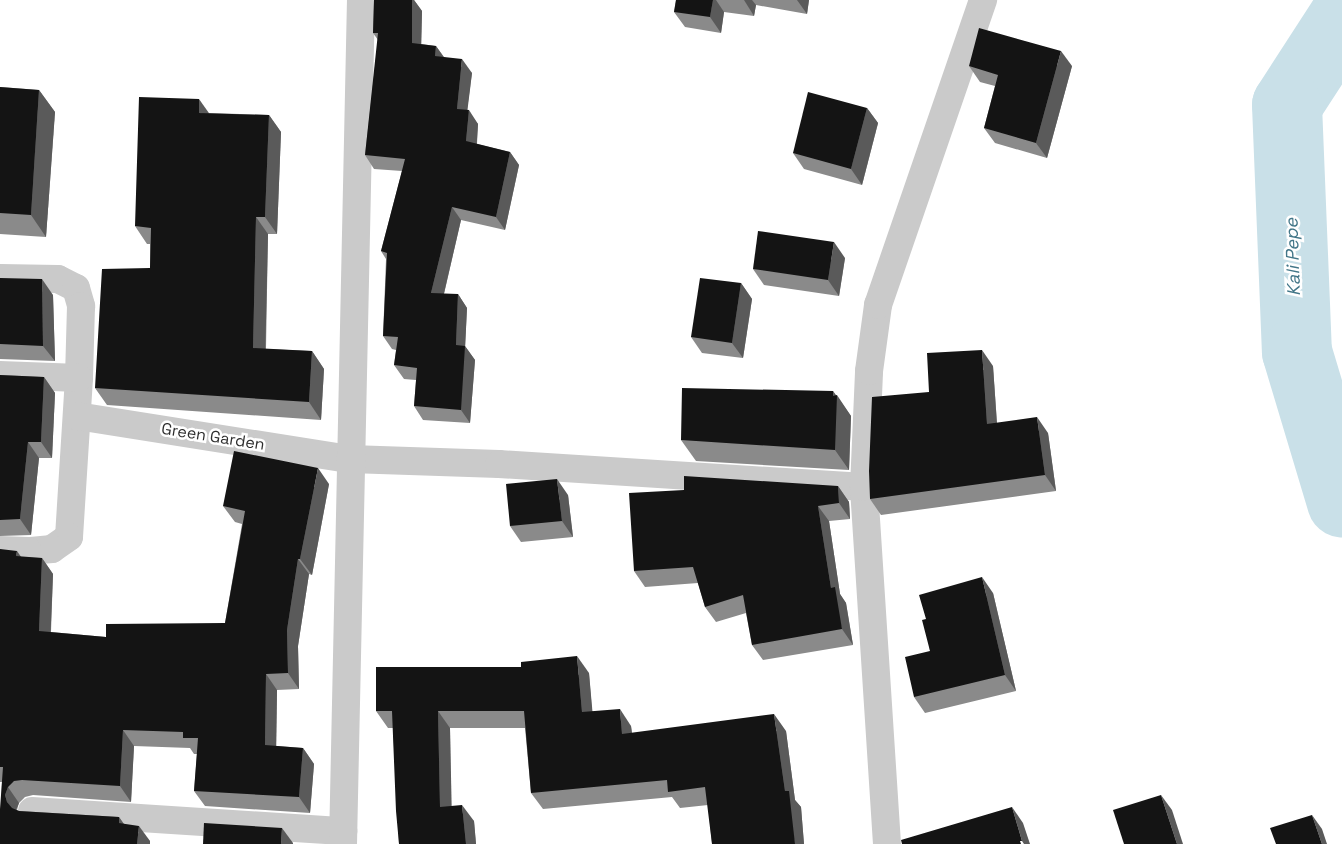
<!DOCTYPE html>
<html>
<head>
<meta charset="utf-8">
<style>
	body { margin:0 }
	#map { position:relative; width:1342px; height:844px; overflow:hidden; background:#fff; font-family:"Space Grotesk",sans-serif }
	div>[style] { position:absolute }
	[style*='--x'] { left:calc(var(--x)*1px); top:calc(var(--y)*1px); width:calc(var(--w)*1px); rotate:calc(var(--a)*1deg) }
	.river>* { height:70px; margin:-35px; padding:0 35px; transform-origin:35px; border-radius:35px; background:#c9e0e8 }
	.minor>* { height:28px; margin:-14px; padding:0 14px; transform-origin:14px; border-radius:14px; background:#cacaca }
	.wall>* { inset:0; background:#8a8a8a }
	.shaded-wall>* { inset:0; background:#5a5a5a }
	.building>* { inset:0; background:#141414 }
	span { translate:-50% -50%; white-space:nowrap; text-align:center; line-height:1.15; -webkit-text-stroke:5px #fff; paint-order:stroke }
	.street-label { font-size:16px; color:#2d2d2d }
	.water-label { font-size:18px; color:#427688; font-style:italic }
</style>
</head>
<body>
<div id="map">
	<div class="river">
		<i style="--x:1342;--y:20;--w:101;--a:122.9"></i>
		<i style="--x:1287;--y:105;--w:247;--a:87.7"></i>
		<i style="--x:1297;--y:352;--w:157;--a:73.3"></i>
	</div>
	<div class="minor">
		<i style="--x:0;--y:278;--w:58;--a:1"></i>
		<i style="--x:58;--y:279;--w:20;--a:27"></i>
		<i style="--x:76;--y:288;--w:19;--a:74"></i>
		<i style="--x:81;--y:306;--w:72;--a:91.6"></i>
		<i style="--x:79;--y:378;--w:159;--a:93.6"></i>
		<i style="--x:69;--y:537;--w:21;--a:145"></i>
		<i style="--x:52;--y:549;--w:24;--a:175"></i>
		<i style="--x:28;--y:551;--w:28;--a:-178"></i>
		<i style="--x:0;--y:375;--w:79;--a:2.2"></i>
		<i style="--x:77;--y:416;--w:276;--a:9"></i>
		<i style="--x:350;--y:459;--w:149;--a:1.9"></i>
		<i style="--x:499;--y:464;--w:366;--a:3.6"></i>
		<i style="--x:32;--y:811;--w:312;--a:3.7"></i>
		<i style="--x:343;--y:844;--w:844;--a:-88.78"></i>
		<i style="--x:887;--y:844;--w:358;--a:-93.7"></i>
		<i style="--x:864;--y:487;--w:116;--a:-87.5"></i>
		<i style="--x:869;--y:371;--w:67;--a:-82.2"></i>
		<i style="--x:878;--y:305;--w:323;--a:-71"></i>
	</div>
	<div class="wall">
		<i style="clip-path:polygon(374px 0,414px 0,422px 11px,421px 44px,436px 46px,444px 57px,472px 73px,467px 110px,478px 124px,477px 144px,510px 152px,519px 165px,505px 230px,461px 220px,444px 294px,458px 294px,467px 308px,465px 346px,475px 360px,470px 423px,423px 420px,414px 406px,416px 380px,404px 379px,394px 365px,396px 350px,392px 349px,383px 336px,386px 259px,381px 251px,402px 171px,374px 169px,365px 155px,378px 40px,373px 33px)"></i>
		<i style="clip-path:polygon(676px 0,809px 0,807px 14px,756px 5px,754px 16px,724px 12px,721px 33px,685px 27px,674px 12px)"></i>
		<i style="clip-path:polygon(969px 66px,1072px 66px,1047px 158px,995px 143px,984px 128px,995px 86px,980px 82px)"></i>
		<i style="clip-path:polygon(0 87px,39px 90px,55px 112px,46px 237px,0 234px)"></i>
		<i style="clip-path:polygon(867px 108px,878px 123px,862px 185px,804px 169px,793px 153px)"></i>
		<i style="clip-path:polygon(209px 113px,269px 115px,281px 132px,277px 234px,268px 234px,266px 349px,312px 351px,324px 369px,321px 420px,107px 405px,95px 388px,150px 268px,150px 244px,147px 244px,135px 226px)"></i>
		<i style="clip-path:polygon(845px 258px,839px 296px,764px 285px,753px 269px)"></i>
		<i style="clip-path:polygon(0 278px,53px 295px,55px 361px,0 359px)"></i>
		<i style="clip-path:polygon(741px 283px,752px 299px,743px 358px,702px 353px,691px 337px)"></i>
		<i style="clip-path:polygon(993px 366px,997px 423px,1048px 433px,1056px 491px,881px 515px,870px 499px,929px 392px)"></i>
		<i style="clip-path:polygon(0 375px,44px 377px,55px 393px,52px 458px,39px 458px,31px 535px,0 536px)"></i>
		<i style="clip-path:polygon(833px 391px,851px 416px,849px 470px,696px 461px,681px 440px)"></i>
		<i style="clip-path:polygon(329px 484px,312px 575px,309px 574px,298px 646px,299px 689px,277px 690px,276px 746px,303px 748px,314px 764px,310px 813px,205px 806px,194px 791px,197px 754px,194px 754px,190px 748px,134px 746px,131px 802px,33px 795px,25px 797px,19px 803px,17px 810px,19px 811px,119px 817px,124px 824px,150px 841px,150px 844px,0 844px,2px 782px,0 782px,0 549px,21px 557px,42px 558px,53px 574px,51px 632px,106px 637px,225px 623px,242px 524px,235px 522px,223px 506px)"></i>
		<i style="clip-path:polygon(838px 486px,849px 502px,850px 519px,829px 521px,840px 594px,846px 603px,853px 645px,763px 660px,752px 645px,746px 613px,716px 622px,705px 607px,698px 583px,645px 587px,634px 571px)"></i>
		<i style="clip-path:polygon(568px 495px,573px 537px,521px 542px,510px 526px)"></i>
		<i style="clip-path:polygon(993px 593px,1016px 691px,925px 713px,914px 697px,930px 651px,926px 619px)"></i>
		<i style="clip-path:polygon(589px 673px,592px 711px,631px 726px,632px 733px,786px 731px,795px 800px,801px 807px,804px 844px,712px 844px,708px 805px,680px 808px,672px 797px,543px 809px,531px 793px,525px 728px,450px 728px,451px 806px,474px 821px,476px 844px,399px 844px,393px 728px,388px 728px,376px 711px)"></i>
	</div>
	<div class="shaded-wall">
		<i style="clip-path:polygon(412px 0,414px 0,422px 11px,421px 56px,412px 43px)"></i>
		<i style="clip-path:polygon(713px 0,716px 0,724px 12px,721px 33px,710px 17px)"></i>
		<i style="clip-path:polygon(744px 0,752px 0,756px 5px,754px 16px)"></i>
		<i style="clip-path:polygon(797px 0,809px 0,807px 14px)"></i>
		<i style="clip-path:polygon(436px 46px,445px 59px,435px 56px)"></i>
		<i style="clip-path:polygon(1061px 51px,1072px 66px,1047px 158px,1036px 143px)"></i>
		<i style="clip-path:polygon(462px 59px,472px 73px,466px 122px,457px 109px)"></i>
		<i style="clip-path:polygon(39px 90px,55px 112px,46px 237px,31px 215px)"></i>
		<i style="clip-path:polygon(199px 99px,211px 116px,199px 113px)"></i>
		<i style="clip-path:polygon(867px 108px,878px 123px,862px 185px,851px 169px)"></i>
		<i style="clip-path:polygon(469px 110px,478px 124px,476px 154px,466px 141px)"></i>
		<i style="clip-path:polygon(269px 115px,281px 132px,277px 234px,265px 217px)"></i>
		<i style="clip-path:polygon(510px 152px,519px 165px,505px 230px,496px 217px)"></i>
		<i style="clip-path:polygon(452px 207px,461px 220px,441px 306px,431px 293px)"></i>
		<i style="clip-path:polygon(256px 217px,268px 234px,265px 365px,253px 348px)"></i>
		<i style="clip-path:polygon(834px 242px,845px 258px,839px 296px,828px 280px)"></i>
		<i style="clip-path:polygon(42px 279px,53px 295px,55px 361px,43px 346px)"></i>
		<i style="clip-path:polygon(741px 283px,752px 299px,743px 358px,732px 343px)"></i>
		<i style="clip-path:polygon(458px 294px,467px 308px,465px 350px,465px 346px,475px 360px,470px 423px,461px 410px,456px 345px)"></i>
		<i style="clip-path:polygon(982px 350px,993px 366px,998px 440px,987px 424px)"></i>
		<i style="clip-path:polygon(312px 351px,324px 369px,321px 420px,309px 402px)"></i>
		<i style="clip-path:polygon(44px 377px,55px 393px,52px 458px,41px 442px)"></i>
		<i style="clip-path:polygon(833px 391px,837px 397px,837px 395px,851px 416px,849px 470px,835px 450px)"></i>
		<i style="clip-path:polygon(1037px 417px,1048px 433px,1056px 491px,1045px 475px)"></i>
		<i style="clip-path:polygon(28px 442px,39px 458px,31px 535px,20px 519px)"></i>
		<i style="clip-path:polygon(318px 468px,329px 484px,312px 575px,300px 559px)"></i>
		<i style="clip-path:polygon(557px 479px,568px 495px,573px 537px,562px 521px)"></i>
		<i style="clip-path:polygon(838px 486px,849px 502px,850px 519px,839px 503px)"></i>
		<i style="clip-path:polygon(818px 506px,829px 521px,840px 594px,846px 603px,853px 645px,842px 629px,831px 588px)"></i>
		<i style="clip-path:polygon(17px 551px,28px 567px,16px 556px)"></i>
		<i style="clip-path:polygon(42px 558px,53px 574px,50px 647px,39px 631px)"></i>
		<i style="clip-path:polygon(298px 559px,309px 574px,298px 646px,299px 689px,288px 673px,287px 630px)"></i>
		<i style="clip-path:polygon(982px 577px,993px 593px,1016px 691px,1005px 675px)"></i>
		<i style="clip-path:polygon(577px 656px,589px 673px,594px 729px,582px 712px)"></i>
		<i style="clip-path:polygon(266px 674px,277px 690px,276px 761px,265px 745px)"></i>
		<i style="clip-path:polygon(620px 709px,631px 726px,634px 751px,622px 734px)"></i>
		<i style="clip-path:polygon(438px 711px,450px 728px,452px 823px,440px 807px)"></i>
		<i style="clip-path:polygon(774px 714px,786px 731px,795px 800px,801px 807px,804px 844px,795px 844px,785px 791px)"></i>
		<i style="clip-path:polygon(123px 730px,134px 746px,131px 802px,120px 786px)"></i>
		<i style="clip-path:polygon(303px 748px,314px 764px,310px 813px,299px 797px)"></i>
		<i style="clip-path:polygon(8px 787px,19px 803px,16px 810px,18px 818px,7px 802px,5px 795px)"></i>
		<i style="clip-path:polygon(1161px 795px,1172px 810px,1183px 844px,1177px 844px)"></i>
		<i style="clip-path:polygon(462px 805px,474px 821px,476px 844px,466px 844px)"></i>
		<i style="clip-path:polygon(1012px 807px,1023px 823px,1030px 844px,1024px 844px,1022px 841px)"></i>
		<i style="clip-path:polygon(1312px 815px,1322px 829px,1327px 844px,1322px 844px)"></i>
		<i style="clip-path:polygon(119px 817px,130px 833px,119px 823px)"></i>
		<i style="clip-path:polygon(139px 826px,150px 841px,150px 844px,137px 844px)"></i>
		<i style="clip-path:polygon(282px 828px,293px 843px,293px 844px,281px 844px)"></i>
	</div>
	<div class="building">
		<i style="clip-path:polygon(374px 0,412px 0,412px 43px,436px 46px,435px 56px,462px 59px,457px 109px,469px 110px,466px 141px,510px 152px,496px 217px,452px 207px,431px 293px,458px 294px,456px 345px,465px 346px,461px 410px,414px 406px,417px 368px,394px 365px,398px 337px,383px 336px,387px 253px,381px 251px,405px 159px,365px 155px,378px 33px,373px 33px)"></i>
		<i style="clip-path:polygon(676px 0,713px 0,710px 17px,674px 12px)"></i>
		<i style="clip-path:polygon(979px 28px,1061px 51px,1036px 143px,984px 128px,998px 75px,969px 66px)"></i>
		<i style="clip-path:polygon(0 87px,39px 90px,31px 215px,0 213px)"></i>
		<i style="clip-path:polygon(808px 92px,867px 108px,851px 169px,793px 153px)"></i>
		<i style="clip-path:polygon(139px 97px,199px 99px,199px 113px,269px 115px,265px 217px,256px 217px,253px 348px,312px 351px,309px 402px,95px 388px,102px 269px,150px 268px,151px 228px,135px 226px)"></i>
		<i style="clip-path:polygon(758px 231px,834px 242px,828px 280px,753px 269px)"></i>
		<i style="clip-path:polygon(0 278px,42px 279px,43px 346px,0 344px)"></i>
		<i style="clip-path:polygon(700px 278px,741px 283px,732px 343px,691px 337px)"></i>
		<i style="clip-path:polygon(982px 350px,987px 424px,1037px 417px,1045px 475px,870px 499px,869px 471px,872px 397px,929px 392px,927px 353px)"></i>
		<i style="clip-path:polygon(0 375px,44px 377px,41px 442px,28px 442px,20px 519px,0 520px)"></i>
		<i style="clip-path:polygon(682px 388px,833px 391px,833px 396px,837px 395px,835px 450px,681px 440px)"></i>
		<i style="clip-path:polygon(234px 451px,318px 468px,300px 559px,298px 559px,287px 630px,288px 673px,266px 674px,265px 745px,303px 748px,299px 797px,194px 791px,198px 738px,183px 738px,183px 732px,123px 730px,120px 786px,22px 780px,14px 781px,8px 787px,5px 795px,7px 802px,12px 808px,19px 811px,119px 817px,119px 823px,139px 826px,137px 844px,0 844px,0 809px,3px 767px,0 767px,0 549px,17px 551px,16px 556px,42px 558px,39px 631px,106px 637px,106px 624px,225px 623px,245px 511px,223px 506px)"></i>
		<i style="clip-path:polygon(684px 476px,838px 486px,839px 503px,818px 506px,831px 588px,835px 587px,842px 629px,752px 645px,743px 595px,705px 607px,693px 567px,634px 571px,629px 493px,684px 490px)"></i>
		<i style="clip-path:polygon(557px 479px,562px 521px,510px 526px,506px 484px)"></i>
		<i style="clip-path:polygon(982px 577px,1005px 675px,914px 697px,905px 657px,930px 651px,922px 620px,926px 619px,919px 595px)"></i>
		<i style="clip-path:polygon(577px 656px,582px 712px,620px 709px,622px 734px,774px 714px,785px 791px,789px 791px,795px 844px,712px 844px,705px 787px,668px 792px,667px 780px,531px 793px,524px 711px,438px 711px,440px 807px,462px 805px,466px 844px,399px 844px,396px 811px,392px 711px,376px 711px,376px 667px,521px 667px,521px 662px)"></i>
		<i style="clip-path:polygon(1161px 795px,1177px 844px,1124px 844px,1113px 810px)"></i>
		<i style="clip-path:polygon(1012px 807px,1022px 841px,1020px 841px,1021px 844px,902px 844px,901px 840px)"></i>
		<i style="clip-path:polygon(1312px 815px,1322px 844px,1276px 844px,1270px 828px)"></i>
		<i style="clip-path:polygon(204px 823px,282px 828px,281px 844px,203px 844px)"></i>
	</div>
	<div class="street-label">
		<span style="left:213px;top:437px;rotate:9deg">Green Garden</span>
	</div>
	<div class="water-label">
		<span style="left:1293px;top:257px;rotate:-92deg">Kali Pepe</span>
	</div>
</div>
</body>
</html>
